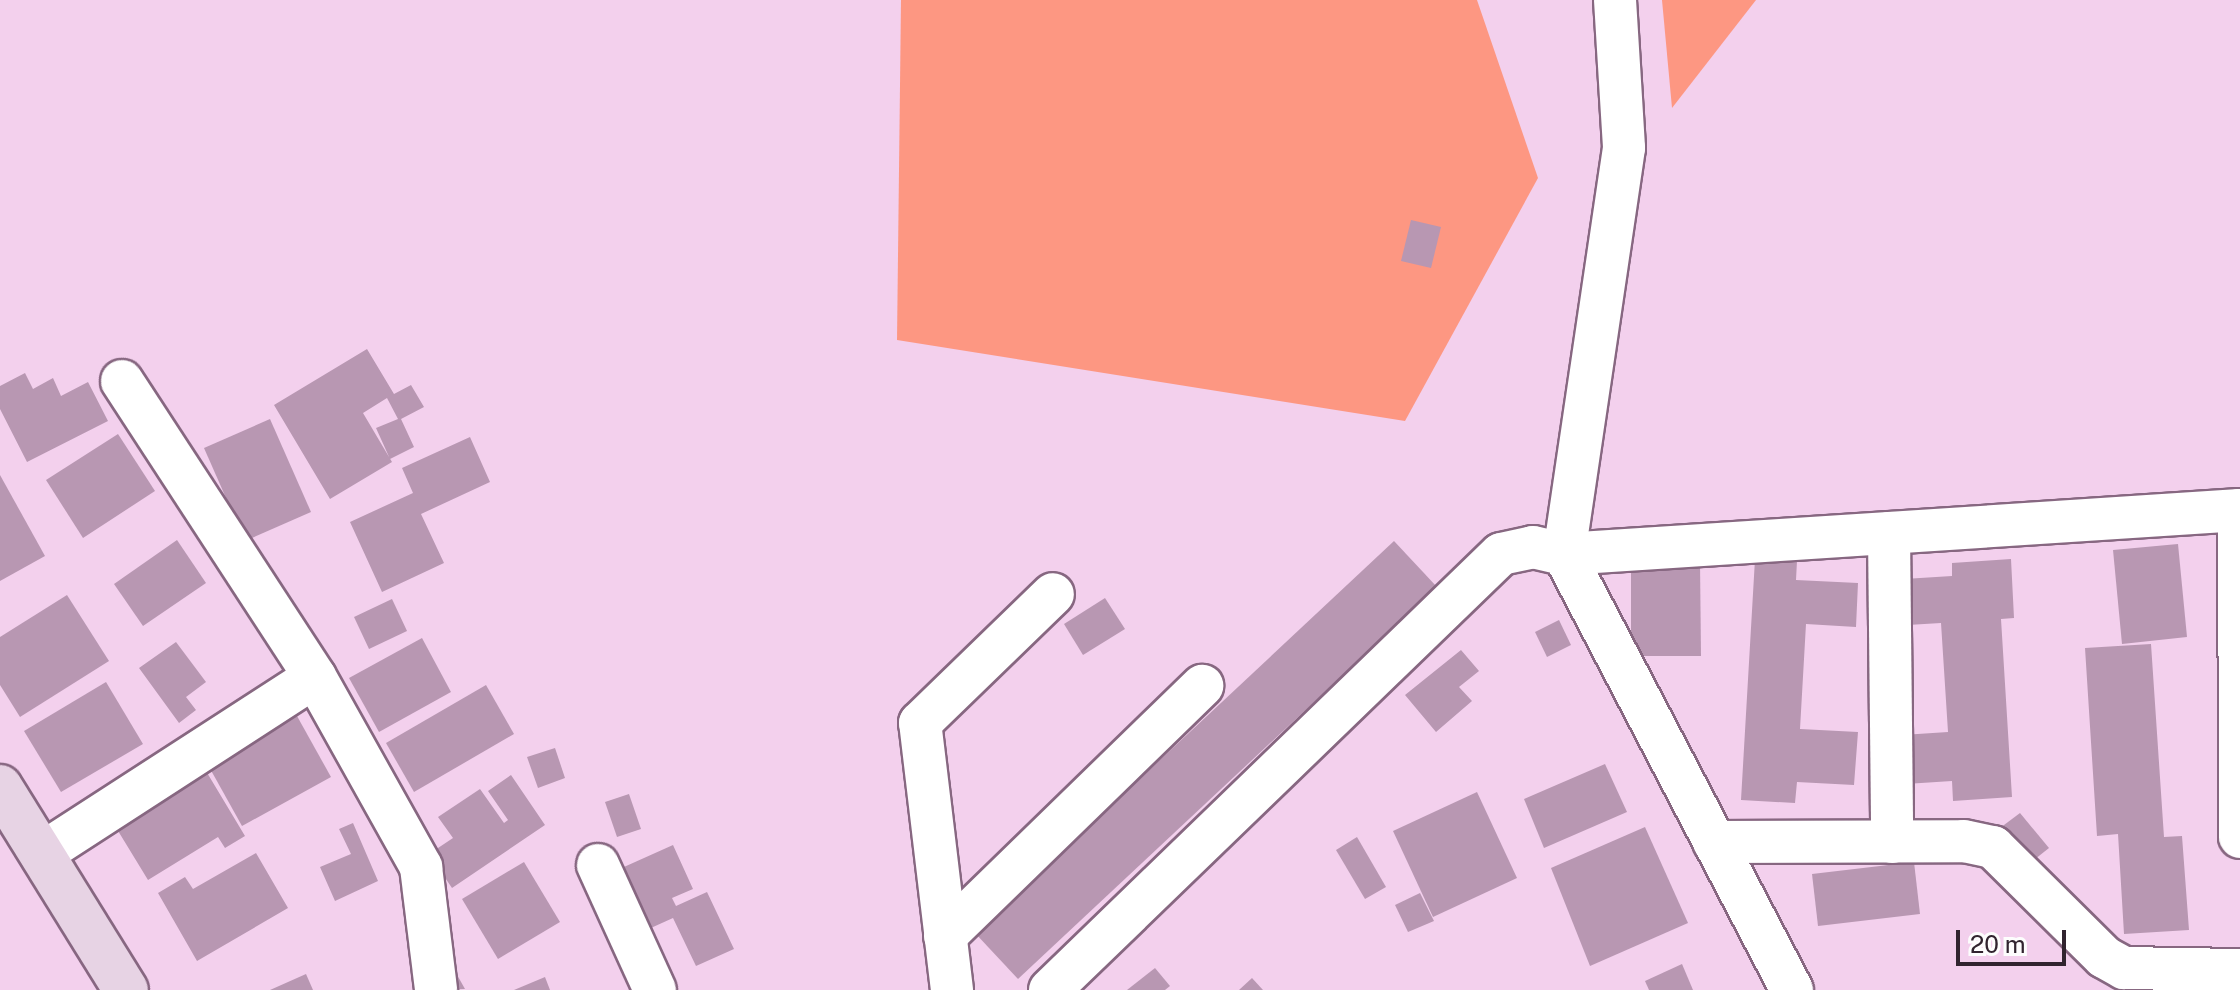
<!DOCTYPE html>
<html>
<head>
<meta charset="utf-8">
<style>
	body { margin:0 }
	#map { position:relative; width:2240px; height:990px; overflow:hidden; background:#f3d0ed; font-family:"Public Sans",sans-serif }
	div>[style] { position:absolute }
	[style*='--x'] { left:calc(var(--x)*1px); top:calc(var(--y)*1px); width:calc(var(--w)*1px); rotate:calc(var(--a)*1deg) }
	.green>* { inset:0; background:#fd9782 }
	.building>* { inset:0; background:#b897b2 }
	.roads { filter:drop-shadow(2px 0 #876781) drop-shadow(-2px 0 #876781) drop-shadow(0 2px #876781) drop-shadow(0 -2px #876781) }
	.street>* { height:42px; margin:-21px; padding:0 21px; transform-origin:21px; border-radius:21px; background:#fff }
	.secondary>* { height:44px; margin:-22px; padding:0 22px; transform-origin:22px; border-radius:22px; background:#e7d3e4 }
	span { translate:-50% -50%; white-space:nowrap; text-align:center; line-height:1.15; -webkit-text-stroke:6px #fdfdfd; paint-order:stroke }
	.scale { position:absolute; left:1956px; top:930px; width:110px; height:36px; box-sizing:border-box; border:4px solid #31242f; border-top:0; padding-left:10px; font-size:24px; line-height:28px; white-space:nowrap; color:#31242f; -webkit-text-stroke:6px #fdfdfd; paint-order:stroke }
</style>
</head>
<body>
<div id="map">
	<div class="green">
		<i style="clip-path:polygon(901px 0,1477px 0,1538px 178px,1405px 421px,897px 340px)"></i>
		<i style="clip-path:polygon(1662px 0,1756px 0,1672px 108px)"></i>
	</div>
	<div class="building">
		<i style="clip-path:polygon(1411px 220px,1441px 227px,1431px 268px,1401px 261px)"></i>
		<i style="clip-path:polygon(367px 349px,394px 394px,411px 385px,424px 407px,401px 419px,414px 447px,390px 459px,376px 428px,398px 419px,387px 398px,363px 413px,392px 462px,330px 499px,274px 405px)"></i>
		<i style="clip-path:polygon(25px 373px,33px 389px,53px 378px,61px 396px,88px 382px,108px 421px,27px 462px,0 409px,0 386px)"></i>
		<i style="clip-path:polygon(270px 419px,311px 512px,245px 541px,204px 448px)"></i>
		<i style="clip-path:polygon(118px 434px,155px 491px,83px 538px,46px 480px)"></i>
		<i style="clip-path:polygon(470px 437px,490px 482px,421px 514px,444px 563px,382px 592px,350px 522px,413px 493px,402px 468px)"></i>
		<i style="clip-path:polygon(0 475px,45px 556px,0 581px)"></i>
		<i style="clip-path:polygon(177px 540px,206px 583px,143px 626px,114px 584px)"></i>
		<i style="clip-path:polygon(1394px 541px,1437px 587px,1018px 979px,975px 933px)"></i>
		<i style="clip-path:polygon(2178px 544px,2187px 637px,2122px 644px,2113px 550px)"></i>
		<i style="clip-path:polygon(1755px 559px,1797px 561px,1796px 580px,1858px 583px,1856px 627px,1806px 624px,1800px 729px,1858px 732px,1854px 785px,1797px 782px,1795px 803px,1741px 800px)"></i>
		<i style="clip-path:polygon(2011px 559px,2014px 618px,2001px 619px,2012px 797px,1953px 801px,1952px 781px,1890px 785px,1887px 736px,1948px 732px,1941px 623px,1891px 626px,1888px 580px,1952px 576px,1952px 563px)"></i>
		<i style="clip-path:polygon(1700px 562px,1701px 656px,1631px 656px,1631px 563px)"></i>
		<i style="clip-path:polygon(67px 595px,109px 661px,20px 717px,0 685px,0 637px)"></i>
		<i style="clip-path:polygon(1105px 598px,1125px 629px,1083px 655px,1064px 624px)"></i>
		<i style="clip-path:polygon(392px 599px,407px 631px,369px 649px,354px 617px)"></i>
		<i style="clip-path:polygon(1559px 620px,1571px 645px,1547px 657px,1535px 632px)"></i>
		<i style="clip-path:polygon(422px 638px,451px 692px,379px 732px,349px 678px)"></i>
		<i style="clip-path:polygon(176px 642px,206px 682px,186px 697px,196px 710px,179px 723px,139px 668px)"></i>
		<i style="clip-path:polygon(2151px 644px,2164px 837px,2182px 836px,2189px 930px,2124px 934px,2118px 834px,2097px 836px,2085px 648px)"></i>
		<i style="clip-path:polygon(1461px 650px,1479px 671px,1459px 687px,1472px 701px,1436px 732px,1405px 695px)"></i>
		<i style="clip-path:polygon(106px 682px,143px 744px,61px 792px,24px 731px)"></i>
		<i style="clip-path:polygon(486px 685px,514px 734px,414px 792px,386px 743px)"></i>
		<i style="clip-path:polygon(297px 716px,331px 777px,242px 826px,208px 765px)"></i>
		<i style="clip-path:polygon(555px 748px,565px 778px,538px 788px,527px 757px)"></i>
		<i style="clip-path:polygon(1605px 764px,1627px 812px,1544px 848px,1524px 799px)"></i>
		<i style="clip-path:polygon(203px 766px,245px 836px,225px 848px,218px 837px,148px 880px,112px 821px)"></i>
		<i style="clip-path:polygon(511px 775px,545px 825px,452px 888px,429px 854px,453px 838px,438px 817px,480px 789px,504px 823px,508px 820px,488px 791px)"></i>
		<i style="clip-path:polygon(1477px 792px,1517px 878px,1433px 917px,1393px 831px)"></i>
		<i style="clip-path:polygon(629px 794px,641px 829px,617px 837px,605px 802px)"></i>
		<i style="clip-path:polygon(2020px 813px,2049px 848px,2029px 864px,2000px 828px)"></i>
		<i style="clip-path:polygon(353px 823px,378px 881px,335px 901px,320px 867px,351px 854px,339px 829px)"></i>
		<i style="clip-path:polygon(1645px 827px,1688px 923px,1590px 966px,1551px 868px)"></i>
		<i style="clip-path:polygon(1357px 837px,1386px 887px,1365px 899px,1336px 850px)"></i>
		<i style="clip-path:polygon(673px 845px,693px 889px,672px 898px,676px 906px,707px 892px,734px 949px,696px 966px,673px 918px,642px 932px,615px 871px)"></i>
		<i style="clip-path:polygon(256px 853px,288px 908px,197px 961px,158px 893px,185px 877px,193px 889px)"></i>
		<i style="clip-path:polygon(524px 862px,560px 922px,498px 959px,462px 899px)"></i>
		<i style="clip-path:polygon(1914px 862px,1920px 914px,1818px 926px,1812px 874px)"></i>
		<i style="clip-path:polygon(1420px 893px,1434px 921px,1408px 932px,1395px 905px)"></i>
		<i style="clip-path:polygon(1682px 964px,1693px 990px,1649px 990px,1645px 981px)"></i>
		<i style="clip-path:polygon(1155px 968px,1170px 986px,1165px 990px,1127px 990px)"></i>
		<i style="clip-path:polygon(456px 973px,465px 989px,431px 990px,430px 987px)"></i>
		<i style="clip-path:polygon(306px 974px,313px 990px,270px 990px)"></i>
		<i style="clip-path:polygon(545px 977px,550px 990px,514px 990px)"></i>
		<i style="clip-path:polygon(1252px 978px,1263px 990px,1239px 990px)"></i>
	</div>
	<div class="roads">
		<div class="street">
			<i style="--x:1615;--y:0;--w:148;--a:86.5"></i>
			<i style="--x:1624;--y:148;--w:410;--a:98.4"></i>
			<i style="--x:1564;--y:554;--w:492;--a:62.4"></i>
			<i style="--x:122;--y:381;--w:353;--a:56.9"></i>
			<i style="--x:315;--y:677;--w:218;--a:60.8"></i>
			<i style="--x:421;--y:867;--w:124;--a:83"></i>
			<i style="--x:2239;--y:510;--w:327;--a:89.8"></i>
			<i style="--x:1889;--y:533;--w:309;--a:89.4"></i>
			<i style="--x:1714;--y:842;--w:250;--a:-0.2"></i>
			<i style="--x:1964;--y:841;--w:30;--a:12"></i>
			<i style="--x:1993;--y:847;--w:156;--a:44.7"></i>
			<i style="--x:2104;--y:957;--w:23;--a:29"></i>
			<i style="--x:2124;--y:968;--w:116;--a:1"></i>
			<i style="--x:41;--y:854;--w:326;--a:-32.9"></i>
			<i style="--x:598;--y:865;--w:137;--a:65.5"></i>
			<i style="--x:945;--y:936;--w:359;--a:-44.2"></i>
			<i style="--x:952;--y:990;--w:269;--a:-96.8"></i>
			<i style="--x:920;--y:723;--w:185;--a:-44.1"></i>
			<i style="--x:1050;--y:990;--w:627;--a:-44.03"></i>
			<i style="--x:1501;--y:554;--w:33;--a:-12"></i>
			<i style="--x:1533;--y:547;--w:32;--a:13"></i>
			<i style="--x:1564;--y:554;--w:677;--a:-3.72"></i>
		</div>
		<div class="secondary">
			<i style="--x:0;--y:787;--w:239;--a:58.2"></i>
		</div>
	</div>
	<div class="scale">20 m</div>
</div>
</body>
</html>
